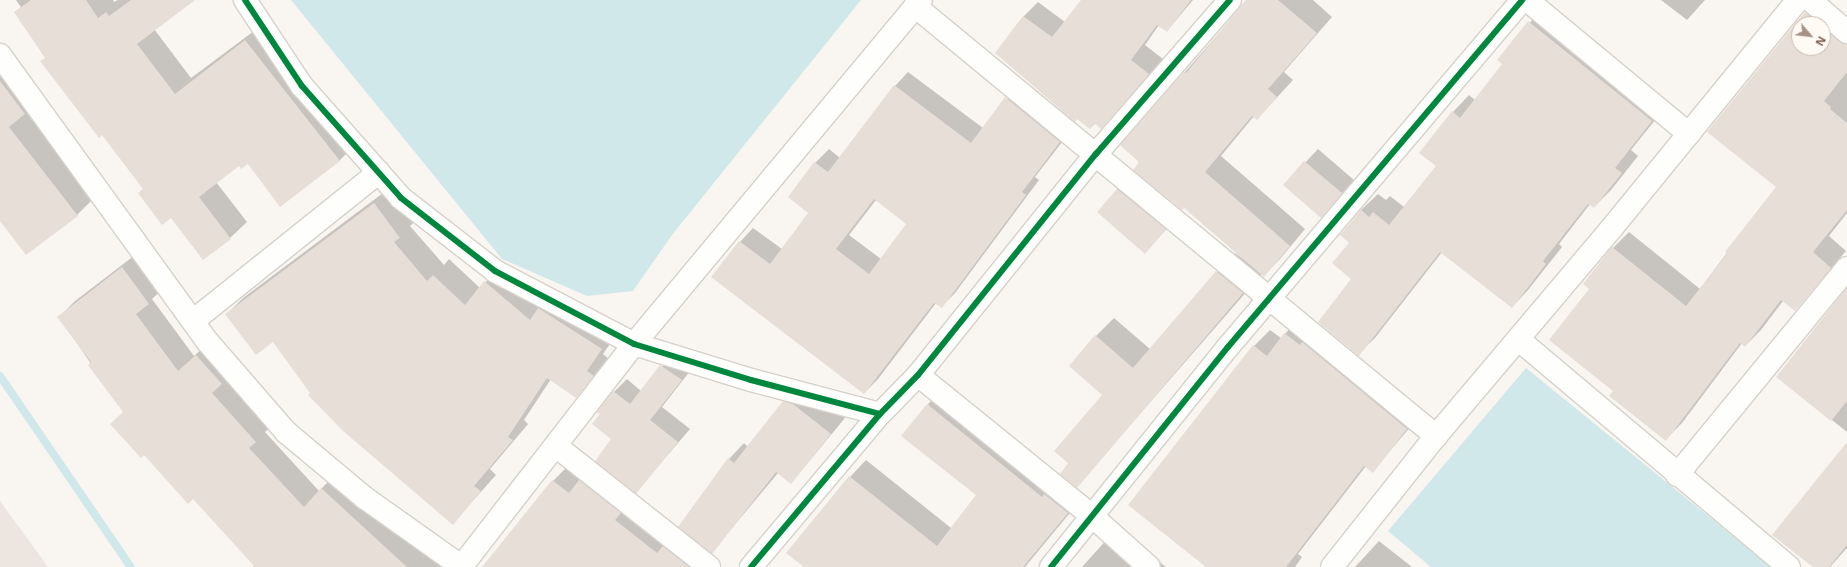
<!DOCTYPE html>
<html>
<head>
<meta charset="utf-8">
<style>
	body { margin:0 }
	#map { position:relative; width:1847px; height:567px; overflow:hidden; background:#f9f5f0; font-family:"Open Sans",sans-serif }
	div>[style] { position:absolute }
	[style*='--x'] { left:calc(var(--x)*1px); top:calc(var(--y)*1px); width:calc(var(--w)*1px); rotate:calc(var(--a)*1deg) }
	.industrial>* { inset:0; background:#ede5e0 }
	.water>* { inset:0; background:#d0e8ea }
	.shadow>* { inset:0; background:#0003 }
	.stream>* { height:8px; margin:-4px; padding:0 4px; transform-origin:4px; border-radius:4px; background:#d0e8ea }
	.building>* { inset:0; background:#e6ded7 }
	.roads { filter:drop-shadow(1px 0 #d7d1cb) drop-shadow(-1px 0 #d7d1cb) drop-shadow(0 1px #d7d1cb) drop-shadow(0 -1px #d7d1cb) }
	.minor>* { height:22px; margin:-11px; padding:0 11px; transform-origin:11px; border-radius:11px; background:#fefefd }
	.cycleway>* { height:6px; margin:-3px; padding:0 3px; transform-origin:3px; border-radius:3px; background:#00873e }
	span { translate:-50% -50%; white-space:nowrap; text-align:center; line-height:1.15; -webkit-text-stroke:4px #fffaf3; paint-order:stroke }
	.north { position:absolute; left:1791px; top:16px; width:40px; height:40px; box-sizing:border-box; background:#fffaf3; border:1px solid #cabbb1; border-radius:50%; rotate:118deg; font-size:11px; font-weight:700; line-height:16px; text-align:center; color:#7a5c4d }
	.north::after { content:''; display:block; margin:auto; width:14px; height:18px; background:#a69286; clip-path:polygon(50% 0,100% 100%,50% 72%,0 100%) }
</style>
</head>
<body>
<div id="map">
	<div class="industrial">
		<i style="clip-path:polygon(0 501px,48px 567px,0 567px)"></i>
	</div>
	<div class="water">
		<i style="clip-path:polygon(291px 0,861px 0,672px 235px,633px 291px,587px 296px,502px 259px)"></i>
		<i style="clip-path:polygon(1526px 368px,1771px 567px,1431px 567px,1388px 531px)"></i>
	</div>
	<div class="shadow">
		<i style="clip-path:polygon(16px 0,113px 0,114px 2px,118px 0,193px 0,154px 29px,191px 78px,262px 25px,356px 144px,340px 160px,280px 206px,248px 162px,240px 165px,216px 182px,247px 222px,230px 238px,171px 216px,139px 193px,144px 188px,15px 12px,21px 7px)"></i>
		<i style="clip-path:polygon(1082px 0,1193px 0,1167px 31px,1159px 25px,1145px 45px,1163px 59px,1101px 128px,1096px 123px,1090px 128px,996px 53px,1024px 16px,1038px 2px,1065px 22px)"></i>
		<i style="clip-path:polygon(1248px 0,1313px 0,1332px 17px,1284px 72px,1293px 80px,1257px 119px,1254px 116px,1221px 156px,1305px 229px,1280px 259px,1264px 275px,1262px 274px,1077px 486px,1070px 463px,1104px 395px,1096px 336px,1114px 318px,1150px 349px,1235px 253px,1250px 264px,1121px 145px)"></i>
		<i style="clip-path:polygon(1661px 0,1705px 0,1687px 20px)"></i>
		<i style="clip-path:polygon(evenodd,1819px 0,1847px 19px,1847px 213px,1829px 236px,1846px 251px,1795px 310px,1783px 301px,1761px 330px,1745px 346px,1742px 343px,1682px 423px,1666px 439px,1615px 390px,1590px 289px,1613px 248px,1629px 232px,1700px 289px,1777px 186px,1708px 132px,1819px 0,1799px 24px,1823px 24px,1823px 48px,1799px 48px,1799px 24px)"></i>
		<i style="clip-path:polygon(1545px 5px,1668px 104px,1631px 150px,1638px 156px,1611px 190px,1594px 207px,1590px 204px,1559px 244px,1562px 247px,1528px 290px,1512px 307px,1442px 252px,1375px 338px,1358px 354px,1350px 242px,1361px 210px,1378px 194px,1386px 200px,1390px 196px,1404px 207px,1437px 165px,1453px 112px,1469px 95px,1475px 100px,1503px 64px,1498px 60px)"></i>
		<i style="clip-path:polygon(0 46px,41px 97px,26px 112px,93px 199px,77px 215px,0 220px)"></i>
		<i style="clip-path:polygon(evenodd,908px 72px,983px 128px,1020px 84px,1073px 128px,1035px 177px,1039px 180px,955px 293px,941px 307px,936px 303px,878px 379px,864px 393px,740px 242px,753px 228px,782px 249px,810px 212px,815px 163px,829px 149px,840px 158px,895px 86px,908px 72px,876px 200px,908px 224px,881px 259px,849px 235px,876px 200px)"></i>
		<i style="clip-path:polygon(1318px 149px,1354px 180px,1321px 217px,1284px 185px)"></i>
		<i style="clip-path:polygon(1130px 177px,1178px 216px,1145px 253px,1117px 189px)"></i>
		<i style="clip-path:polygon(391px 187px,416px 220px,410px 226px,444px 265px,449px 259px,480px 288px,501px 266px,618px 332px,603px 354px,609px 359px,576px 396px,551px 379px,524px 420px,528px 424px,490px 469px,496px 475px,453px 523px,311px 393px,273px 341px,227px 314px,243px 298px)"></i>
		<i style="clip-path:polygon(139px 252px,165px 287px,152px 299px,194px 356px,213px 339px,272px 425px,265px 432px,319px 491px,337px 473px,441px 567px,445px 563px,449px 567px,253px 567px,254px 565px,124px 412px,59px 317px,75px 301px)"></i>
		<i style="clip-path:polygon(1847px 288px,1847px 432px,1778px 377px)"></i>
		<i style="clip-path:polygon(1301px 317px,1423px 412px,1373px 471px,1366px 466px,1298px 554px,1302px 557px,1295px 567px,1208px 567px,1254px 346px,1270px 330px,1281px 338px)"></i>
		<i style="clip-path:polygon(674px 353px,694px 366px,662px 407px,690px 429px,636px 492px,601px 413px,614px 392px,627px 379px,641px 391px)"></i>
		<i style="clip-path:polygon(799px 387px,808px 389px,845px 418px,791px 483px,778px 473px,712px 552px,729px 459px,744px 443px,748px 447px)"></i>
		<i style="clip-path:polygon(944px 388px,1084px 496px,1025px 567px,805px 567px,850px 477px,866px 460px,951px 528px,977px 495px,928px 404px)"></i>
		<i style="clip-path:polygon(1847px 444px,1847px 548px,1830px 567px,1815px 567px)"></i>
		<i style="clip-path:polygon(569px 465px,711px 567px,493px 567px,553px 481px)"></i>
		<i style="clip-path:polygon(1117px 528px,1166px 567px,1082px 567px)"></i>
		<i style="clip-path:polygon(1379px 541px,1412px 567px,1355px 567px)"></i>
	</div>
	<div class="stream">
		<i style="--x:0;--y:376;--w:232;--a:55.6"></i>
	</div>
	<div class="building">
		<i style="clip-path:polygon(31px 0,86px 0,98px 18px,106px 12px,109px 16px,131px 0,195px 0,137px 44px,175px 94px,245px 40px,340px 161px,280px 207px,248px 164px,241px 169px,239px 166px,199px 197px,231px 239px,203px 260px,171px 218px,162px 225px,138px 193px,143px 189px,102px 135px,99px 138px,40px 61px,45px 58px,14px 12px)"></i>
		<i style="clip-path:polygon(1081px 0,1191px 0,1167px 32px,1157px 25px,1131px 60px,1149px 74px,1101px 129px,1095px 123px,1090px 129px,1077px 119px,1075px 122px,995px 53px,1023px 16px,1052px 37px)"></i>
		<i style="clip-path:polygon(1246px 0,1278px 0,1317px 33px,1268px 89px,1277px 97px,1257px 120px,1252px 116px,1205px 172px,1290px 246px,1264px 277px,1184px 208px,1182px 210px,1133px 170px,1139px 162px,1120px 145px,1184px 72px,1186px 73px)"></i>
		<i style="clip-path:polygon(1805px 12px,1819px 24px,1799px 24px,1799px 48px,1823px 48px,1823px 28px,1839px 41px,1847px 44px,1847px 72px,1824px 101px,1831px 107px,1830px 109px,1847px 123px,1847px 210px,1813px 252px,1831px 268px,1795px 311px,1781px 300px,1745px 347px,1740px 343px,1666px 441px,1609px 396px,1613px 391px,1549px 340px,1589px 289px,1583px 284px,1612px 247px,1686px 306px,1727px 254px,1725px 252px,1776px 187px,1707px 132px)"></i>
		<i style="clip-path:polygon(1528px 21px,1652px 121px,1615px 168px,1622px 173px,1594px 208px,1588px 204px,1543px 261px,1546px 264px,1512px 308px,1440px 252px,1359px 356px,1318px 322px,1351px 279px,1332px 263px,1349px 243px,1340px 235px,1361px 210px,1369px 217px,1373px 212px,1389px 225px,1436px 166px,1419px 153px,1452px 111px,1460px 118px,1502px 64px,1497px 60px)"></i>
		<i style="clip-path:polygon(0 81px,25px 114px,9px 127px,78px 216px,26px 255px,0 221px)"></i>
		<i style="clip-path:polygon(evenodd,894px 85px,971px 143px,1005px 97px,1060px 142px,1022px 192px,1026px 195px,942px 308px,934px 303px,864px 394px,711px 277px,739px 241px,770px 264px,808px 213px,788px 197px,814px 162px,828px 172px,894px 85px,874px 199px,906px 224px,869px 274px,836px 249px,874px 199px)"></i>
		<i style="clip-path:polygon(1304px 161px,1342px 193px,1321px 218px,1283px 185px)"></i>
		<i style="clip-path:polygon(1117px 189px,1166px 229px,1145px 254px,1097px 212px)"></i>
		<i style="clip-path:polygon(374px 203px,400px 238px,394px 242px,427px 281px,433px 275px,465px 305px,484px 281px,530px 320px,538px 308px,602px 349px,587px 371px,594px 376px,576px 398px,547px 378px,508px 437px,513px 440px,474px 486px,481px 491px,453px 525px,343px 431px,308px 395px,310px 393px,273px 342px,256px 355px,225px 314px)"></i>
		<i style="clip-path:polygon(122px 267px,149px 304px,136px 314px,178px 371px,196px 355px,222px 384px,212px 393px,256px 442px,249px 448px,304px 507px,321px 488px,407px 567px,255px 567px,193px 499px,188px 504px,144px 455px,141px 458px,110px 424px,123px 412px,88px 365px,91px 362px,57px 317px)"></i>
		<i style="clip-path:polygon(1216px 271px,1243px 293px,1077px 488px,1060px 474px,1068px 463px,1054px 451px,1102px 395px,1069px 366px,1095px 335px,1133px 368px)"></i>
		<i style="clip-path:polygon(1847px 288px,1847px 401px,1831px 421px,1776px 377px)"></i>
		<i style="clip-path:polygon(1284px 333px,1300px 345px,1302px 342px,1407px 429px,1373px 473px,1364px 466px,1286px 567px,1206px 567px,1128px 505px,1253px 345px,1267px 356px)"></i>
		<i style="clip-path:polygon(660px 365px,682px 380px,650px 420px,678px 442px,636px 494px,595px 461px,611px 439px,592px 424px,600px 414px,597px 412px,613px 391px,630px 404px)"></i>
		<i style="clip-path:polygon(783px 401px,793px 404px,831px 434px,791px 484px,776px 472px,712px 554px,678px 527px,728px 458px,734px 463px)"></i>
		<i style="clip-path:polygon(927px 404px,1042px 497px,1044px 494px,1068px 513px,1023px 567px,804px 567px,786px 553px,849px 476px,937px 546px,976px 495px,901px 436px)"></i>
		<i style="clip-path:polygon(1847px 442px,1847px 545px,1829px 567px,1813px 567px,1772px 535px)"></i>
		<i style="clip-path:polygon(552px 480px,569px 493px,579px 480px,621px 513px,615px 520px,657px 553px,663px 546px,689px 567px,482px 567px)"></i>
	</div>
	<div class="roads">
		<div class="minor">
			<i style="--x:245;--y:0;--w:103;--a:56.5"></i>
			<i style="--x:302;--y:86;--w:149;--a:48.5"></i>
			<i style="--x:401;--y:198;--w:119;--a:37.8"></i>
			<i style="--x:495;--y:271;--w:157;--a:27.7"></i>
			<i style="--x:634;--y:344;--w:122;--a:17.1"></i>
			<i style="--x:751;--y:380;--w:133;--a:14.8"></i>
			<i style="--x:1527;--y:0;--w:210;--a:39.6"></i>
			<i style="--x:1810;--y:0;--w:49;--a:40.9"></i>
			<i style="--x:915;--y:6;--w:676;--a:39.53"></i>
			<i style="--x:0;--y:55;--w:353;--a:54.1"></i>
			<i style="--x:207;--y:341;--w:121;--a:49"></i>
			<i style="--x:286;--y:432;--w:103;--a:39.9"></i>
			<i style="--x:365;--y:498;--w:119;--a:35.4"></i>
			<i style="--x:193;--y:321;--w:238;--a:-38.7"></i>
			<i style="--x:1518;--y:339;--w:354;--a:40.1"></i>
			<i style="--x:918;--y:375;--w:224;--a:39"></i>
			<i style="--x:1092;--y:516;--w:76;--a:41.8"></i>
			<i style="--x:556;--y:446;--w:195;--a:38.3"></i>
			<i style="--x:1677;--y:475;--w:268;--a:-50.6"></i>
			<i style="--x:461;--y:567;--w:282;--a:-52.2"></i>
			<i style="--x:634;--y:344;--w:448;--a:-50.2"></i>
			<i style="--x:751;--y:567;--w:200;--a:-49.9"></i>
			<i style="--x:880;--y:414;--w:54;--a:-45.7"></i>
			<i style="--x:918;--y:375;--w:284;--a:-51.2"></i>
			<i style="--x:1096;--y:154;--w:204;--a:-49"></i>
			<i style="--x:1051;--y:567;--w:282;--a:-51.2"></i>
			<i style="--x:1228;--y:347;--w:455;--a:-49.7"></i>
			<i style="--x:1332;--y:567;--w:167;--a:-51.6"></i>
			<i style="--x:1436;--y:436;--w:271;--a:-49.8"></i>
			<i style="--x:1611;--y:229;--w:296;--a:-50.8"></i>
		</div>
	</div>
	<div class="cycleway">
		<i style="--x:245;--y:0;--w:103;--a:56.5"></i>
		<i style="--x:302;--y:86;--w:149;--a:48.5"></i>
		<i style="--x:401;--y:198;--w:119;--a:37.8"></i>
		<i style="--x:495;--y:271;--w:157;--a:27.7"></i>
		<i style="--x:634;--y:344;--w:122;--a:17.1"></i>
		<i style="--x:751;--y:380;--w:133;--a:14.8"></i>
		<i style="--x:751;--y:567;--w:200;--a:-49.9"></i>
		<i style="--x:880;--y:414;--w:54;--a:-45.7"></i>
		<i style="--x:918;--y:375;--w:284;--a:-51.2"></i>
		<i style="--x:1096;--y:154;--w:204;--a:-49"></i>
		<i style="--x:1051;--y:567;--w:282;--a:-51.2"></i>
		<i style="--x:1228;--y:347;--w:455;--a:-49.7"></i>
	</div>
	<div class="north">N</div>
</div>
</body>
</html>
